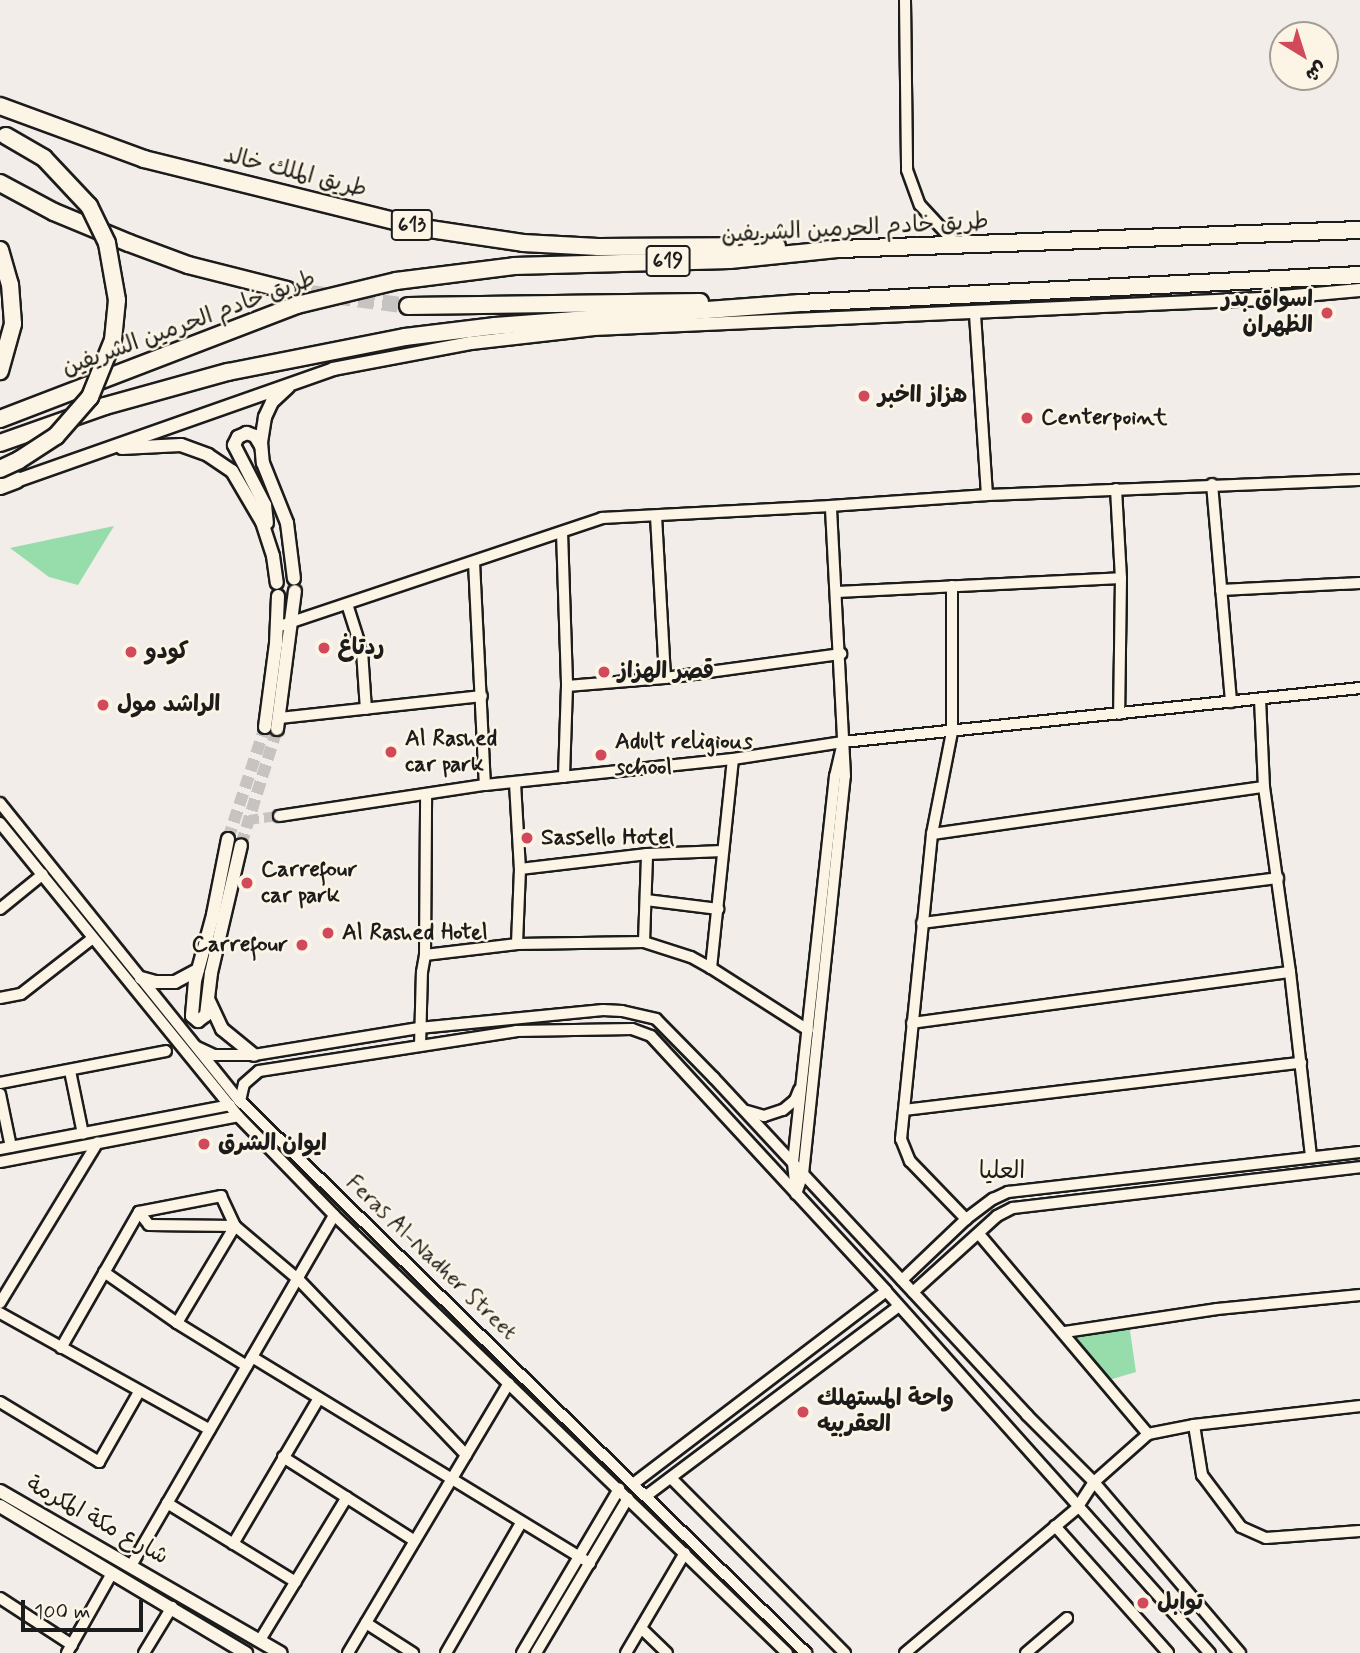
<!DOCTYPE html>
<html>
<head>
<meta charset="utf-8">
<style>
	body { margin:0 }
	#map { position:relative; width:1360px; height:1653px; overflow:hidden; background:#f2ede9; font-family:Mynerve,"Playpen Sans Arabic",sans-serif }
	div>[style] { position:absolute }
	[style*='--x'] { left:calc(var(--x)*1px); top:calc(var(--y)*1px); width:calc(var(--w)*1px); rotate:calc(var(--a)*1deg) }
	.green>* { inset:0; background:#96ddab }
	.minor-tunnel>* { height:10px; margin-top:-5px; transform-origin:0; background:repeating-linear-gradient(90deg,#c7c3c0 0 10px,transparent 0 15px) }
	.major-tunnel>* { height:12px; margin-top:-6px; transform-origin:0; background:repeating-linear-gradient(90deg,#c7c3c0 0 12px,transparent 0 18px) }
	.highway-tunnel>* { height:16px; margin-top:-8px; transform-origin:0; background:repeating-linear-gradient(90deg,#c7c3c0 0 16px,transparent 0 24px) }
	.roads { filter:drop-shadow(2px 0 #1c1c1c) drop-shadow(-2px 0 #1c1c1c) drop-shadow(0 2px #1c1c1c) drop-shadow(0 -2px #1c1c1c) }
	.minor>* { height:10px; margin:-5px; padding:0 5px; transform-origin:5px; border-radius:5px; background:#fcf5e5 }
	.major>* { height:12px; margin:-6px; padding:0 6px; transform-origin:6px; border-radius:6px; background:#fcf5e5 }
	.highway>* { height:16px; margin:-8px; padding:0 8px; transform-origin:8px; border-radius:8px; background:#fcf5e5 }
	.bridges { filter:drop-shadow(2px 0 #1c1c1c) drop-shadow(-2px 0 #1c1c1c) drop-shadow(0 2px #1c1c1c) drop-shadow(0 -2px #1c1c1c) }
	.highway-bridge>* { height:16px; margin:-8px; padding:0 8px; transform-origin:8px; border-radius:8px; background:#fcf5e5 }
	.dots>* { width:19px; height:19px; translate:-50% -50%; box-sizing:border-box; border:4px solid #fcf5e5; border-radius:50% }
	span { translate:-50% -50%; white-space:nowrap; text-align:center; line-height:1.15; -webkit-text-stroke:5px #fcf5e5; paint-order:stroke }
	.shield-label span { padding:2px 5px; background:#fcf5e5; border:2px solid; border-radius:5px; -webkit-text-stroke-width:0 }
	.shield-label { font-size:21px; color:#1c1c1c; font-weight:700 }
	.street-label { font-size:23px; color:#1c1c1c }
	.poi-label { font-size:23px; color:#1c1c1c; font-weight:700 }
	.right { translate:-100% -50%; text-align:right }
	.left { translate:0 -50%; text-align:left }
	.neighbourhood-label { font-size:24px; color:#1c1c1c }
	.north { position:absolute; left:1269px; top:21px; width:70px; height:70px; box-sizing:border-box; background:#fcf5e5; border:2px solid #a29e95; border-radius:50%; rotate:142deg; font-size:19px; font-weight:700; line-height:28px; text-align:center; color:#1c1c1c }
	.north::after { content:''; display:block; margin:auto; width:24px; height:32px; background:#d1495b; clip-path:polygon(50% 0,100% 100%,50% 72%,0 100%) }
	.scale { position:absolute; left:21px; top:1600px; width:122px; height:32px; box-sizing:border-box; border:4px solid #1c1c1c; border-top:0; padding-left:9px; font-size:21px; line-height:24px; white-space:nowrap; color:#1c1c1c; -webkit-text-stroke:5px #fcf5e5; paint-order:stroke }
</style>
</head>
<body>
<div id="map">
	<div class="green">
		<i style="clip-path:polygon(114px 526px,78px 585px,49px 577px,10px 548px)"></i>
		<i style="clip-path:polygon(1129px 1324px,1136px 1372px,1109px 1380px,1065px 1332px)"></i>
	</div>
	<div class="minor-tunnel">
		<i style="--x:249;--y:820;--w:30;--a:-8"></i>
	</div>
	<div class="major-tunnel">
		<i style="--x:228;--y:839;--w:118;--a:-71.7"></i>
		<i style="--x:241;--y:845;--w:121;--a:-72.8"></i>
	</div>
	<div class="highway-tunnel">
		<i style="--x:287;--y:290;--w:122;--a:7.5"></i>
	</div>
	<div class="roads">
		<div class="minor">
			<i style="--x:905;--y:0;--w:170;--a:89.3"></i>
			<i style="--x:907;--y:170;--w:37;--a:70"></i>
			<i style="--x:920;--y:205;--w:54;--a:47.2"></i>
			<i style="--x:1212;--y:484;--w:219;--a:85"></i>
			<i style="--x:1116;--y:489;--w:89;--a:86.8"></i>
			<i style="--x:1121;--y:578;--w:136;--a:90.8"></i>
			<i style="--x:987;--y:495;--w:373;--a:-2.3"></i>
			<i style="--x:656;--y:516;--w:162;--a:86.8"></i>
			<i style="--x:562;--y:532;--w:154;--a:88.1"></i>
			<i style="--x:567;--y:686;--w:91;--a:91.9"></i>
			<i style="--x:474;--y:562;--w:223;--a:87.2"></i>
			<i style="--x:952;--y:586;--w:146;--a:90"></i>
			<i style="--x:952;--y:732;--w:104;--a:101.1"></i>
			<i style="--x:932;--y:834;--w:307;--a:95.8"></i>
			<i style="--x:901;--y:1139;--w:24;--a:68"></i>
			<i style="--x:910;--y:1161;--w:81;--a:46"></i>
			<i style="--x:1221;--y:590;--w:139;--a:-2.9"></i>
			<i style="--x:837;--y:592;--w:284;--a:-2.8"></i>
			<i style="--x:347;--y:604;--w:49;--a:72.3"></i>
			<i style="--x:362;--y:651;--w:58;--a:86.1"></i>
			<i style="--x:277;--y:627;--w:343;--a:-18.5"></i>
			<i style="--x:602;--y:518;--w:229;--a:-3"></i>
			<i style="--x:567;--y:686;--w:98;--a:-4.7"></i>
			<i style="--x:665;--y:678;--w:178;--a:-7.8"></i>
			<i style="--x:1260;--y:699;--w:88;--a:87.4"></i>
			<i style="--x:1264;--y:787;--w:187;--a:82"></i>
			<i style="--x:1290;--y:972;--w:186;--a:83.5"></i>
			<i style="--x:280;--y:718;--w:203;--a:-6.2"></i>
			<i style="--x:843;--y:742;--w:35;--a:103"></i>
			<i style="--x:835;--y:776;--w:389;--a:96.2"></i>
			<i style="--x:793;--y:1163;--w:31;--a:84"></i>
			<i style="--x:796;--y:1194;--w:21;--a:-71"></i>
			<i style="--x:803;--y:1174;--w:400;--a:-84"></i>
			<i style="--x:845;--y:776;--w:270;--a:-93"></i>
			<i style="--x:831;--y:506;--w:156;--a:-4"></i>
			<i style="--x:987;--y:495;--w:183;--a:-93.8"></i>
			<i style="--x:515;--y:783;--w:86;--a:86.7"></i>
			<i style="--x:520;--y:869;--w:75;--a:92.3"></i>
			<i style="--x:0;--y:803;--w:383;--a:51.2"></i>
			<i style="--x:240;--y:1101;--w:791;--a:44.28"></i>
			<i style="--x:279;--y:816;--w:208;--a:-8.6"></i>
			<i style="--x:485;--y:785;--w:249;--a:-6"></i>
			<i style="--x:733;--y:759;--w:111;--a:-8.8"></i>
			<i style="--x:843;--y:742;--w:520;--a:-5.96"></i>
			<i style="--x:0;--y:823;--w:377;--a:50.9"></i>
			<i style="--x:238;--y:1116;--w:138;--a:45.9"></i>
			<i style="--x:334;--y:1215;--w:630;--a:44.04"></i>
			<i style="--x:932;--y:834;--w:335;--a:-8.1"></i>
			<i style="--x:520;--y:869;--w:128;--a:-6.7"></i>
			<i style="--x:647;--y:854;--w:76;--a:-2.3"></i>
			<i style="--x:646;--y:900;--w:73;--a:7.1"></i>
			<i style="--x:0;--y:909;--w:55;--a:-39.1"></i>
			<i style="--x:922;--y:923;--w:359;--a:-7.2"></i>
			<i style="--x:644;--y:942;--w:88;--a:-88"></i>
			<i style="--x:425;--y:955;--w:93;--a:-6.8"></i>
			<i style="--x:517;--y:944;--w:127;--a:-0.9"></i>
			<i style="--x:644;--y:942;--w:49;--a:17.7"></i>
			<i style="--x:691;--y:957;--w:23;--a:29"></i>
			<i style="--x:711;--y:968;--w:115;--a:32.6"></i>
			<i style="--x:711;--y:968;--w:210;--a:-84"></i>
			<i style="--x:0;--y:998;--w:21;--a:-11"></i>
			<i style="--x:21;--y:994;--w:91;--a:-37.9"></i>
			<i style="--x:912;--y:1023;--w:381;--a:-7.7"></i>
			<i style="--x:420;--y:1046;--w:74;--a:-88.5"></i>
			<i style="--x:422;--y:972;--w:17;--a:-80"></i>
			<i style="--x:425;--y:955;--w:161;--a:-89.6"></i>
			<i style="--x:197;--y:1047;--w:19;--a:25"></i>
			<i style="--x:214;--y:1055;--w:40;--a:0"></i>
			<i style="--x:254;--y:1055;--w:167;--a:-9.3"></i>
			<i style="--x:419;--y:1028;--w:185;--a:-5.6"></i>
			<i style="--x:603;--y:1010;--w:19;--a:3"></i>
			<i style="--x:622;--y:1011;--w:35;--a:13"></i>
			<i style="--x:656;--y:1019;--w:83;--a:45.5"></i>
			<i style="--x:714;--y:1078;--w:460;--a:47.1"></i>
			<i style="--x:1027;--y:1415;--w:95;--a:45"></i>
			<i style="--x:1094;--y:1482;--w:225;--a:49.5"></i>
			<i style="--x:70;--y:1071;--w:64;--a:78.3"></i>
			<i style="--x:0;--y:1083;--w:169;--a:-10.9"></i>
			<i style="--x:0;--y:1094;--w:54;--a:78.3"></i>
			<i style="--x:240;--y:1101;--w:17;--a:-77"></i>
			<i style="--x:244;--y:1084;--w:20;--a:-41"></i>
			<i style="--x:259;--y:1071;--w:260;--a:-8.8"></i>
			<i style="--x:516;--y:1031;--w:116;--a:-1"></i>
			<i style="--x:632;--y:1029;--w:20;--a:20"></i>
			<i style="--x:651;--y:1036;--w:347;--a:47.3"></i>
			<i style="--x:886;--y:1291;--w:486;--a:48.2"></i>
			<i style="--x:904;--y:1110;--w:400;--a:-6.8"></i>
			<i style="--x:747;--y:1111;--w:18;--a:16"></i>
			<i style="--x:764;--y:1116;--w:20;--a:-18"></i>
			<i style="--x:783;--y:1110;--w:16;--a:-40"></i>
			<i style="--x:795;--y:1100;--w:11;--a:-68"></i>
			<i style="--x:0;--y:1149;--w:234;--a:-10.8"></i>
			<i style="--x:0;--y:1162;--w:242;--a:-10.9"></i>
			<i style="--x:139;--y:1212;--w:16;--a:52"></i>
			<i style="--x:149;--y:1225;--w:86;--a:0.7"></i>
			<i style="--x:235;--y:1226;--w:84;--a:40.2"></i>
			<i style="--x:299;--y:1280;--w:242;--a:46.3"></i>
			<i style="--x:979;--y:1234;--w:262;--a:49.8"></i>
			<i style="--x:104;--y:1272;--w:89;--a:34.9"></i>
			<i style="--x:177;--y:1323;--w:82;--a:31.6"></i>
			<i style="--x:902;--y:1280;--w:88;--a:-43.6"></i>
			<i style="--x:966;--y:1219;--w:34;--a:-37"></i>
			<i style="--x:993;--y:1199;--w:17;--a:-25"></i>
			<i style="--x:1008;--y:1192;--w:354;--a:-6.5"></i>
			<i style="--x:913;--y:1292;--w:113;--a:-42.1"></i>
			<i style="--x:997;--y:1216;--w:18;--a:-27"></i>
			<i style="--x:1013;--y:1208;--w:349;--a:-6.7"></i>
			<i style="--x:0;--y:1303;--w:188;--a:-58.7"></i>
			<i style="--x:0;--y:1313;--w:240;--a:29.1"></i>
			<i style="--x:1065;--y:1332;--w:154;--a:-8.6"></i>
			<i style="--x:1217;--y:1309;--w:144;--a:-5.6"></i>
			<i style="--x:61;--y:1348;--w:157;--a:-60.2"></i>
			<i style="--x:139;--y:1212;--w:84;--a:-11"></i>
			<i style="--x:221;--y:1196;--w:33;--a:65"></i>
			<i style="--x:235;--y:1226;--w:113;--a:120.9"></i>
			<i style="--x:252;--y:1357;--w:396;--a:31.4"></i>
			<i style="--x:0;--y:1402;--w:116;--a:31.2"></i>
			<i style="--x:99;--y:1462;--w:81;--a:-60.3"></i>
			<i style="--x:1194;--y:1425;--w:51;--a:80.9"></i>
			<i style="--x:1202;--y:1475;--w:65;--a:53.1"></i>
			<i style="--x:1241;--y:1527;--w:27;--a:24"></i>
			<i style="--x:1266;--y:1538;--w:94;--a:-4.3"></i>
			<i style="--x:283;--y:1457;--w:156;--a:32.5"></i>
			<i style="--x:671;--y:1478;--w:247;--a:45.2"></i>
			<i style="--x:633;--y:1484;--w:318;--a:-37.3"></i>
			<i style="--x:646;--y:1496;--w:316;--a:-36.9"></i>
			<i style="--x:167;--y:1503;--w:151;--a:31.5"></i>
			<i style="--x:1055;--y:1526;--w:170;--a:48.3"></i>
			<i style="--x:233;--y:1544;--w:169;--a:-59.5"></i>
			<i style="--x:132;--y:1564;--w:403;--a:-59.9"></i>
			<i style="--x:0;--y:1598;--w:86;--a:33.1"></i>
			<i style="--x:366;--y:1623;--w:56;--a:32.6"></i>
			<i style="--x:641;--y:1628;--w:36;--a:44"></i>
			<i style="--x:260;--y:1640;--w:167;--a:-58.7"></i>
			<i style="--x:67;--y:1653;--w:92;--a:-60.6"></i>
			<i style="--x:144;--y:1653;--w:54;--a:-58.7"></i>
			<i style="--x:348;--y:1653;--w:314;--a:-59.2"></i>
			<i style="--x:446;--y:1653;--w:150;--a:-60"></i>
			<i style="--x:522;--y:1653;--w:191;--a:-59.4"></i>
			<i style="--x:536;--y:1653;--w:180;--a:-59.3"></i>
			<i style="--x:626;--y:1653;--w:116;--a:-59.5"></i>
			<i style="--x:905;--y:1653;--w:225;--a:-40.1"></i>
			<i style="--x:1077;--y:1508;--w:31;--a:-57"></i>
			<i style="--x:1094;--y:1482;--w:72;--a:-41.6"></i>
			<i style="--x:1148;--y:1434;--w:47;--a:-11.1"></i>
			<i style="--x:1194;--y:1425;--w:167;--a:-6.5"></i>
			<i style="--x:1026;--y:1653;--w:54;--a:-40.5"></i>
		</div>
		<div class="major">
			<i style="--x:288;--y:387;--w:22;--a:137"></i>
			<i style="--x:272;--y:402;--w:17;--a:115"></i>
			<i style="--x:265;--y:417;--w:25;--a:99"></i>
			<i style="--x:261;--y:442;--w:21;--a:85"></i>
			<i style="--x:263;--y:463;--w:65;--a:68.2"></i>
			<i style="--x:287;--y:523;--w:56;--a:82.9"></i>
			<i style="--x:261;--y:446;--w:12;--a:-121"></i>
			<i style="--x:255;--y:436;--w:9;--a:-159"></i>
			<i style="--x:247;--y:433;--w:10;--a:156"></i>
			<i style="--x:238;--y:437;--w:9;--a:117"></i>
			<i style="--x:234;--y:445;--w:68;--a:62.7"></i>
			<i style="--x:265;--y:505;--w:18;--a:84"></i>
			<i style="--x:122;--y:448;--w:59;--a:-2.9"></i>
			<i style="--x:181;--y:445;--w:29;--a:20"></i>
			<i style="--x:208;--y:455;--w:29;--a:34"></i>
			<i style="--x:232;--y:471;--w:59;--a:59.5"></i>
			<i style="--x:262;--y:522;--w:36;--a:72"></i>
			<i style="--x:273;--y:556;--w:27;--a:82"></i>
			<i style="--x:10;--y:483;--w:343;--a:-19.4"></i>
			<i style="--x:333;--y:369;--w:140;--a:-10.7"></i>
			<i style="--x:471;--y:343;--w:124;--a:-6.5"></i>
			<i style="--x:594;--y:329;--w:668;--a:-2.58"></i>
			<i style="--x:1261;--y:299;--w:99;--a:-5.2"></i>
			<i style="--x:265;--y:727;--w:84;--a:-82.5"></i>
			<i style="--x:276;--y:644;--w:48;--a:-87.6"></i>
			<i style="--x:277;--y:729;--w:139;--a:-82.6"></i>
			<i style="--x:228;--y:839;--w:77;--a:101.2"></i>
			<i style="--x:213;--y:915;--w:68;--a:105.3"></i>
			<i style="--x:195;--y:981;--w:35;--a:95"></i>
			<i style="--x:192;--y:1016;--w:8;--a:40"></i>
			<i style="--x:198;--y:1021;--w:10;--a:-37"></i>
			<i style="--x:206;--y:1015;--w:42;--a:-83.2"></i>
			<i style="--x:211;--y:973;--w:131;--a:-76.8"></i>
			<i style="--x:141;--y:978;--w:15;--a:16"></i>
			<i style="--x:155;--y:982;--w:20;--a:0"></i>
			<i style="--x:175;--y:982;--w:26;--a:-28"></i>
			<i style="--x:209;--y:1001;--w:31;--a:65"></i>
			<i style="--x:222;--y:1029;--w:41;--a:39.1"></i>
			<i style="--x:0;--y:1491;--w:324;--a:30"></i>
			<i style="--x:0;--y:1506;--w:287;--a:30.9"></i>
		</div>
		<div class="highway">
			<i style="--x:0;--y:106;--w:153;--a:20.2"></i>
			<i style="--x:144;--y:159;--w:287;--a:13.9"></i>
			<i style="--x:423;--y:228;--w:101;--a:8.5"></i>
			<i style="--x:523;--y:243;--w:75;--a:3.1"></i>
			<i style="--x:598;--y:247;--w:179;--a:-0.3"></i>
			<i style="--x:0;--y:183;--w:61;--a:28.2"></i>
			<i style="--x:54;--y:212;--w:81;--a:22.5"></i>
			<i style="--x:129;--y:243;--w:63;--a:20.4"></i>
			<i style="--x:188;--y:265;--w:102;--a:14.2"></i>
			<i style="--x:0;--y:250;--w:35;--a:74"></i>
			<i style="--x:10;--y:284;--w:40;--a:85.7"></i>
			<i style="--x:13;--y:324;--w:49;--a:105.5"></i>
			<i style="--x:408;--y:306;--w:292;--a:-0.8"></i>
			<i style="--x:0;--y:419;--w:318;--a:-21"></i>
			<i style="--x:297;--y:305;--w:102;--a:-13.6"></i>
			<i style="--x:396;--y:281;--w:119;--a:-7.2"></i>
			<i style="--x:514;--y:266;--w:216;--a:-1.6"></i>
			<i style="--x:730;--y:260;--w:110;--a:-5.8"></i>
			<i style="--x:839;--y:249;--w:521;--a:-2.09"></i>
			<i style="--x:0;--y:443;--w:111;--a:-19.4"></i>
			<i style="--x:105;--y:406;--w:128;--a:-15.5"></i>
			<i style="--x:228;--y:372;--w:180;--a:-11.2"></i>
			<i style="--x:405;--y:337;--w:91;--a:-7"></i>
			<i style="--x:495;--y:326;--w:306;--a:-4.3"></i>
			<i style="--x:800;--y:303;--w:561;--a:-2.86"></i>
			<i style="--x:0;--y:486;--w:17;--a:-21"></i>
		</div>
	</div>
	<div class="bridges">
		<div class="highway-bridge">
			<i style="--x:0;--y:469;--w:21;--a:-25"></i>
			<i style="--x:19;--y:460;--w:44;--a:-33"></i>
			<i style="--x:56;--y:436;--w:52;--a:-48.9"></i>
			<i style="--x:90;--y:397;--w:61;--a:-68"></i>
			<i style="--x:113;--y:340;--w:40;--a:-84.3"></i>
			<i style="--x:117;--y:300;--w:58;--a:-100"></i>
			<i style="--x:107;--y:243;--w:41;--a:-115.9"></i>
			<i style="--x:89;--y:206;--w:66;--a:-133.2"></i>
			<i style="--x:44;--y:158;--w:44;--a:-149.9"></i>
		</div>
	</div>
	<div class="dots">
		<i style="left:1327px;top:313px;background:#d1495b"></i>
		<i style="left:864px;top:396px;background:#d1495b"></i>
		<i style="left:1027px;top:418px;background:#d1495b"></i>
		<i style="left:324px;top:648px;background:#d1495b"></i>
		<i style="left:131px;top:652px;background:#d1495b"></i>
		<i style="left:604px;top:672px;background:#d1495b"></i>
		<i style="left:103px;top:705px;background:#d1495b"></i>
		<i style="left:391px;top:752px;background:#d1495b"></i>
		<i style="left:601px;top:755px;background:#d1495b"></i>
		<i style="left:527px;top:838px;background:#d1495b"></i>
		<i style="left:247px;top:883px;background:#d1495b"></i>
		<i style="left:328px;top:933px;background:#d1495b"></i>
		<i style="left:302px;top:945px;background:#d1495b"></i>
		<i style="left:204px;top:1144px;background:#d1495b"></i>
		<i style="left:803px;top:1412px;background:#d1495b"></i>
		<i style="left:1143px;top:1603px;background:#d1495b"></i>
	</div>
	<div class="shield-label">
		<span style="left:412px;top:225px">613</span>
		<span style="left:668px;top:261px">619</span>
	</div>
	<div class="street-label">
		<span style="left:295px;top:173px;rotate:14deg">طريق الملك خالد</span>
		<span style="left:855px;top:229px;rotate:-3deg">طريق خادم الحرمين الشريفين</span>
		<span style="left:189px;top:324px;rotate:-20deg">طريق خادم الحرمين الشريفين</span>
		<span style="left:431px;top:1258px;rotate:44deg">Feras Al-Nadher Street</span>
		<span style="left:97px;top:1521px;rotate:29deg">شارع مكة المكرمة</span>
	</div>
	<div class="poi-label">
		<span class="right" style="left:1313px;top:313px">اسواق بدر<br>الظهران</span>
		<span class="left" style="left:878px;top:396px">هزاز ااخبر</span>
		<span class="left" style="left:1041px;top:418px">Centerpoint</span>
		<span class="left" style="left:338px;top:648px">ردتاغ</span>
		<span class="left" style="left:145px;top:652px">كودو</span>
		<span class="left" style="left:618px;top:672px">قصر الهزاز</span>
		<span class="left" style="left:117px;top:705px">الراشد مول</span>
		<span class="left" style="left:405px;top:752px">Al Rashed<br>car park</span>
		<span class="left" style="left:615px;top:755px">Adult religious<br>school</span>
		<span class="left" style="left:541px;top:838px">Sassello Hotel</span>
		<span class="left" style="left:261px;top:883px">Carrefour<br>car park</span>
		<span class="left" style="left:342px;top:933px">Al Rashed Hotel</span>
		<span class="right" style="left:288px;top:945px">Carrefour</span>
		<span class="left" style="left:218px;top:1144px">ايوان الشرق</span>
		<span class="left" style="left:817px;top:1412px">واحة المستهلك<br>العقربيه</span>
		<span class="left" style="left:1157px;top:1603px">توابل</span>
	</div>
	<div class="neighbourhood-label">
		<span style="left:1002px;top:1172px">العليا</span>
	</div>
	<div class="north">ش</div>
	<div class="scale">100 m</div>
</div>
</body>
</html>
